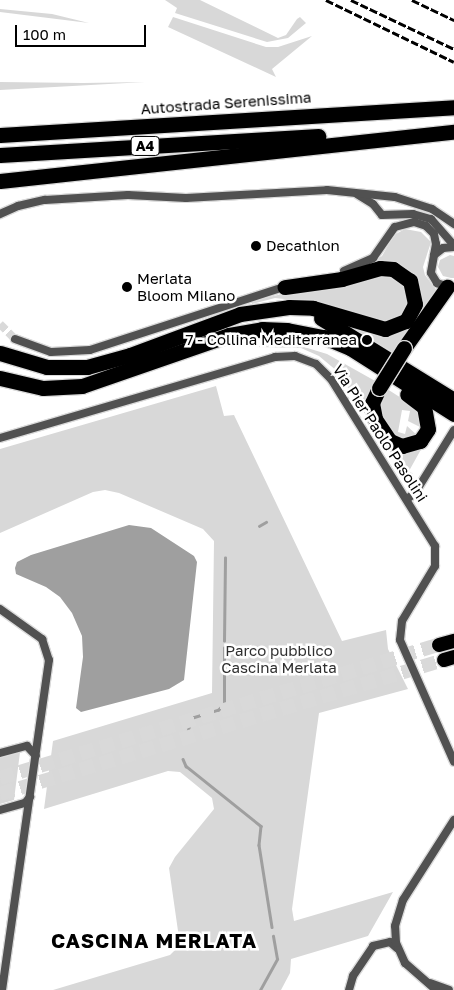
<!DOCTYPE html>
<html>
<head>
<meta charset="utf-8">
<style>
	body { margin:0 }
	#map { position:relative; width:454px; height:990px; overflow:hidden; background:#fff; font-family:"Golos Text",sans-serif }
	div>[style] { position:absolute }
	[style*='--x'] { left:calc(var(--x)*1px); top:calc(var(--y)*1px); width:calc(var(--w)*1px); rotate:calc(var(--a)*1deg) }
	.green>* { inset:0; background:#d8d8d8 }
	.water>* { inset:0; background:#9f9f9f }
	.stream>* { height:2.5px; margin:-1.25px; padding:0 1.25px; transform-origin:1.25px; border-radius:1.25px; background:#9f9f9f }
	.minor-tunnel>* { height:8px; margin-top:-4px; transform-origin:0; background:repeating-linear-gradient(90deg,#d9d9d9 0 8px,transparent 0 12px) }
	.trunk-tunnel>* { height:14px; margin-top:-7px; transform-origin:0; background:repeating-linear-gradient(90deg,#d9d9d9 0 14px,transparent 0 21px) }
	.roads { filter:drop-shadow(1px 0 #dbdbdb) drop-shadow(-1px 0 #dbdbdb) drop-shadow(0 1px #dbdbdb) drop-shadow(0 -1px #dbdbdb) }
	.minor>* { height:8px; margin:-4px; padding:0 4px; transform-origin:4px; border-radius:4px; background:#515151 }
	.trunk>* { height:14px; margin:-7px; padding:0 7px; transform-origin:7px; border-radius:7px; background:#000 }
	.motorway>* { height:15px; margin:-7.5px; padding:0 7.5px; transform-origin:7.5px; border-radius:7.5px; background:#000 }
	.rail>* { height:2.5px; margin-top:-1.25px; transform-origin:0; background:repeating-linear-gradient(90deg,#000 0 8px,transparent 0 10.5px) }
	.bridges { filter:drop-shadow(1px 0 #dbdbdb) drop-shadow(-1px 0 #dbdbdb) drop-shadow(0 1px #dbdbdb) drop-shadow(0 -1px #dbdbdb) }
	.motorway-bridge>* { height:15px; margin:-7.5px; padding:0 7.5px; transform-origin:7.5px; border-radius:7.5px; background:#000 }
	.dots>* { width:14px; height:14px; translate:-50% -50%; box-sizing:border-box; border:2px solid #fff; border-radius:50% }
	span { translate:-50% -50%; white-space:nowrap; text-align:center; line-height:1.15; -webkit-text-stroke:5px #fff; paint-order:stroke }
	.shield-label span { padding:1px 4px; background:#fff; border:1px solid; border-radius:4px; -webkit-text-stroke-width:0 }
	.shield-label { font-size:14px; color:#000; font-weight:700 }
	.street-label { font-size:15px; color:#000 }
	.poi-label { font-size:15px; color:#000 }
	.left { translate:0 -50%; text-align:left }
	.right { translate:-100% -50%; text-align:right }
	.park-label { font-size:15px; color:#2f2f2f }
	.district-label { font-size:20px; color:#000; font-weight:700; letter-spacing:1px }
	.scale { position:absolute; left:15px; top:25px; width:131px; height:22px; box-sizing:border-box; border:2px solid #000; border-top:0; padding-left:6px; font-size:15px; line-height:18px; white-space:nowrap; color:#000; -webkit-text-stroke:4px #fff; paint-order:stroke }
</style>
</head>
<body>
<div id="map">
	<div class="green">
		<i style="clip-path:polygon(165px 0,200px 0,278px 38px,286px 35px,297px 19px,300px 17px,306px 23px,288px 38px,267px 42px,175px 13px,177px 8px)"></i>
		<i style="clip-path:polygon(0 9px,52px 14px,89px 23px,0 12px)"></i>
		<i style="clip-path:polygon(173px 17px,266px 47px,278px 47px,312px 36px,272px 69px,276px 77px,168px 27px)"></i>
		<i style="clip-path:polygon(0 82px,83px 83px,145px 82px,0 90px)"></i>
		<i style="clip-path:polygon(405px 229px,421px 232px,431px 242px,423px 267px,425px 275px,437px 291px,395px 355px,349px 326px,392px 332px,418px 285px,366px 266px,382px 256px,394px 235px)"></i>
		<i style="clip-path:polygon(450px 255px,454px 256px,454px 278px,451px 278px,443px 276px,438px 267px,440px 260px)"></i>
		<i style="clip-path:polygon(378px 273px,401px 278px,410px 296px,405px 313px,386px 323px,303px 301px,275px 298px,252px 304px,251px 301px)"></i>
		<i style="clip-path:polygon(270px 345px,292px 345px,304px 347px,327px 354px,377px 382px,370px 395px,396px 449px,394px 458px,337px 371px,319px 356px,301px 348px,255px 347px)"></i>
		<i style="clip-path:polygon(216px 386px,224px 416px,234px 415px,342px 641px,386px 630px,388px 649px,408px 689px,319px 713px,292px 909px,294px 921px,393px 892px,368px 936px,291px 959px,290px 973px,281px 990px,53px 990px,170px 955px,180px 945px,169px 868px,175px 857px,214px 809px,212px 798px,180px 772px,168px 771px,44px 809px,53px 741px,212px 693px,214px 541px,203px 529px,119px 493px,105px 490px,93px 492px,0 533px,0 449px)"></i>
		<i style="clip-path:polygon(384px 387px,409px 403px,414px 402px,424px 429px,408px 421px,410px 411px,402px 410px,398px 432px,405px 434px,407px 426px,418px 436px,408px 442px,392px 436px,376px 405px)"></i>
		<i style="clip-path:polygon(424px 444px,409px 471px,413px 474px,406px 478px,397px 463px,402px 450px)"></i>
		<i style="clip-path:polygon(20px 752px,14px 800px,0 804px,0 758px)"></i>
	</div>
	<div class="water">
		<i style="clip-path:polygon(129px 525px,151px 528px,194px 556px,197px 562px,184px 680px,169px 689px,81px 712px,76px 708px,83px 657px,82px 636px,72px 613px,60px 597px,46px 587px,16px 574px,15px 568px,17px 562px,31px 555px)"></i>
	</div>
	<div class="stream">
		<i style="--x:259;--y:526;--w:8;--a:-30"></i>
		<i style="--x:224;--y:641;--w:83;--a:-89.3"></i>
		<i style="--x:185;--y:742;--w:25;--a:-76"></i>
		<i style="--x:191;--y:718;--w:28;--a:-17"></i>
		<i style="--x:218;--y:710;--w:8;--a:-45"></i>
		<i style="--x:224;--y:704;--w:56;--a:-90"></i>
		<i style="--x:183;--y:759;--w:8;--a:67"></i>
		<i style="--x:186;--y:766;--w:96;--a:38.7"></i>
		<i style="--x:261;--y:826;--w:19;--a:96"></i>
		<i style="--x:259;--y:845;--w:83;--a:81"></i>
		<i style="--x:260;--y:990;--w:35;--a:-61"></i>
		<i style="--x:277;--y:959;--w:23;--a:-100"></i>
	</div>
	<div class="minor-tunnel">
		<i style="--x:0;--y:324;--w:21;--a:45"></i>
	</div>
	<div class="trunk-tunnel">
		<i style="--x:0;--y:778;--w:459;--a:-16.9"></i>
		<i style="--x:0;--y:794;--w:464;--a:-16.8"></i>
	</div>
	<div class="roads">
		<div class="minor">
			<i style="--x:357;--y:194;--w:19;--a:32"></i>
			<i style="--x:373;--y:204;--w:14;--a:51"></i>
			<i style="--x:382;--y:215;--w:31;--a:-2"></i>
			<i style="--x:413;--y:214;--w:19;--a:16"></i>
			<i style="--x:431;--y:219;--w:35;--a:49"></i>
			<i style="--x:0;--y:214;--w:20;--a:-24"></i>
			<i style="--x:18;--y:206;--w:28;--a:-13"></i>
			<i style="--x:45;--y:200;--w:83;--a:-3.4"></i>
			<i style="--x:128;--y:195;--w:58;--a:3"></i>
			<i style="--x:186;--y:198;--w:141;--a:-3.2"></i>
			<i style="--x:327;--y:190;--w:68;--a:5.9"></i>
			<i style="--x:395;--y:197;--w:39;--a:18"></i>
			<i style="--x:432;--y:209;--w:27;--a:34"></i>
			<i style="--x:434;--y:255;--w:11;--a:-38"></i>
			<i style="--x:443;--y:248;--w:11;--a:-5"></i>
			<i style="--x:344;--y:271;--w:32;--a:-24"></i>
			<i style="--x:373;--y:258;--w:38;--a:-55"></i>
			<i style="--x:395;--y:227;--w:20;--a:-15"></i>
			<i style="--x:414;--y:222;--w:13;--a:18"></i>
			<i style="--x:426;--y:226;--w:11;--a:45"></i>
			<i style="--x:434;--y:234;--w:10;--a:79"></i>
			<i style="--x:436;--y:244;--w:29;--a:100"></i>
			<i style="--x:431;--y:273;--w:12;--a:59"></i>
			<i style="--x:437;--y:283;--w:12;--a:20"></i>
			<i style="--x:15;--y:339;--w:38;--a:20"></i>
			<i style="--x:51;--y:352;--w:39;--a:-3"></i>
			<i style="--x:90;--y:350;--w:207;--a:-18"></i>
			<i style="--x:0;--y:438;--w:287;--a:-16.4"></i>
			<i style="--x:275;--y:357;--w:20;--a:-3"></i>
			<i style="--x:295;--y:356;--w:22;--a:21"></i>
			<i style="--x:316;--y:364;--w:21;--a:45"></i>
			<i style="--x:331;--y:379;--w:197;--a:58.1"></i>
			<i style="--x:435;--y:546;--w:20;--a:90"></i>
			<i style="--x:435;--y:566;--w:64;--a:121"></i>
			<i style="--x:402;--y:621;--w:19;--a:96"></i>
			<i style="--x:400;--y:640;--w:133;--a:66.1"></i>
			<i style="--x:407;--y:499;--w:10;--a:-37"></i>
			<i style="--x:415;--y:493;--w:74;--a:-58.2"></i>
			<i style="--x:0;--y:609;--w:52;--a:35.5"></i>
			<i style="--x:42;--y:639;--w:22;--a:72"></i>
			<i style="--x:49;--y:660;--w:333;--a:98.1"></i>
			<i style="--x:0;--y:753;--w:28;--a:-15"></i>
			<i style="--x:27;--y:746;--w:13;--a:48"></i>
			<i style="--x:0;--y:810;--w:26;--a:-16"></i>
			<i style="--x:25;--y:803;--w:8;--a:-50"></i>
			<i style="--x:430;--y:983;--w:20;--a:20"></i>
			<i style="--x:349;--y:990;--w:15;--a:-74"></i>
			<i style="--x:353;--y:976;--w:36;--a:-56"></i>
			<i style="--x:373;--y:946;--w:17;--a:-13"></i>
			<i style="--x:390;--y:942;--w:9;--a:41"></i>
			<i style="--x:436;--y:990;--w:41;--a:-138.9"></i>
			<i style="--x:405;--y:963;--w:22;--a:-114"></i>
			<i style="--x:396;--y:943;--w:17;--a:-93"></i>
			<i style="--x:395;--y:926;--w:27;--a:-73"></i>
			<i style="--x:403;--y:900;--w:95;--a:-57.5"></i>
		</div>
		<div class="trunk">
			<i style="--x:439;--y:645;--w:16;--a:-15"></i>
			<i style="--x:444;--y:660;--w:10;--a:-17"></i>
		</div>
		<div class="motorway">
			<i style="--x:0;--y:135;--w:455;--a:-3.5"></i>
			<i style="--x:0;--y:155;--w:319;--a:-3.4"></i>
			<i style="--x:0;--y:181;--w:457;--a:-6.2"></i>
			<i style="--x:321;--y:318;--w:156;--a:31.7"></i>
			<i style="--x:404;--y:348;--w:75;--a:-54.8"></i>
			<i style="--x:0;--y:353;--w:49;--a:16.6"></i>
			<i style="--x:47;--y:367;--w:40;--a:0"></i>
			<i style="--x:87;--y:367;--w:45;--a:-15.6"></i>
			<i style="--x:130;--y:355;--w:117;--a:-20.4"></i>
			<i style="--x:240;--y:314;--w:49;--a:-8.1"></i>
			<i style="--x:289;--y:307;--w:24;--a:2"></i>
			<i style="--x:313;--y:308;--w:75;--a:16.3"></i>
			<i style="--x:385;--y:329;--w:22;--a:-21"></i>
			<i style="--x:406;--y:321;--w:19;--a:-62"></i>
			<i style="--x:415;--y:304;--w:24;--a:-102"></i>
			<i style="--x:410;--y:281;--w:21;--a:-145"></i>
			<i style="--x:393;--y:269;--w:13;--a:-176"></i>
			<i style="--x:380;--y:268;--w:40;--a:164"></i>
			<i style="--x:342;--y:279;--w:58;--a:172"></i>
			<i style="--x:0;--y:378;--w:44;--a:13.1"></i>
			<i style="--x:43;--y:388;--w:39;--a:-3"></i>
			<i style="--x:82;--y:386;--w:156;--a:-19.1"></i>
			<i style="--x:229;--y:335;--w:34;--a:-10"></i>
			<i style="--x:262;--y:329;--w:25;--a:2"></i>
			<i style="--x:287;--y:330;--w:38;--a:11"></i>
			<i style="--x:324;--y:337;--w:28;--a:23"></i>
			<i style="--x:350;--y:348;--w:123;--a:32.4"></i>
			<i style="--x:379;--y:388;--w:17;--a:115"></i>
			<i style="--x:372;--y:403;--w:16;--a:79"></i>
			<i style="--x:375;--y:419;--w:27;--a:56"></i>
			<i style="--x:390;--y:441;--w:13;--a:23"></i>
			<i style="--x:402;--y:446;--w:19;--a:-16"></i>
			<i style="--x:420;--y:441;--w:14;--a:-56"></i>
			<i style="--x:428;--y:429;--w:22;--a:-100"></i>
			<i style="--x:424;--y:407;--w:21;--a:-143"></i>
		</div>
	</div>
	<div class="rail">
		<i style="--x:326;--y:0;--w:142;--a:25.8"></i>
		<i style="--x:351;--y:0;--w:114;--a:25.4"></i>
		<i style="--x:412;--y:0;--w:47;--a:25.5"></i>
	</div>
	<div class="bridges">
		<div class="motorway-bridge">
			<i style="--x:379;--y:388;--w:47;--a:-58"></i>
		</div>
	</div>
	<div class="dots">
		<i style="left:256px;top:246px;background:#000"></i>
		<i style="left:127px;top:287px;background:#000"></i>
		<i style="left:367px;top:340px;background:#000"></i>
	</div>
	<div class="shield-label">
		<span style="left:145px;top:146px">A4</span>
	</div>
	<div class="street-label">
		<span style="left:226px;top:103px;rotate:-4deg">Autostrada Serenissima</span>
		<span style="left:380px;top:433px;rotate:57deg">Via Pier Paolo Pasolini</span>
	</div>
	<div class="poi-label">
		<span class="left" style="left:266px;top:246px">Decathlon</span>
		<span class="left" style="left:137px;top:287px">Merlata<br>Bloom Milano</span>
		<span class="right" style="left:357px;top:340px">7 - Collina Mediterranea</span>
	</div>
	<div class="park-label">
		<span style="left:279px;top:659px">Parco pubblico<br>Cascina Merlata</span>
	</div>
	<div class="district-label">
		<span style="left:154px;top:940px">CASCINA MERLATA</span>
	</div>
	<div class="scale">100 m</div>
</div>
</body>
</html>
